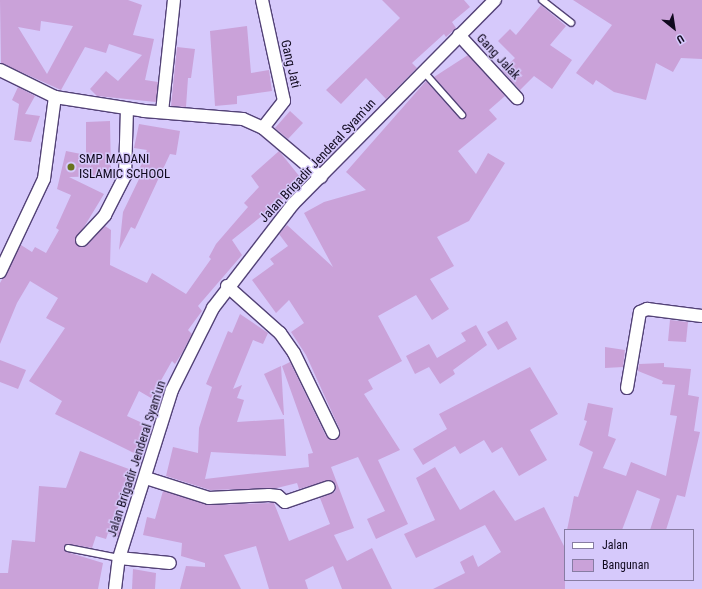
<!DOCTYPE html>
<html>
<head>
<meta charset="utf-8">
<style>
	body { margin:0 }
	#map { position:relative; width:702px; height:589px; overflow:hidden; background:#d6c9fb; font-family:"Roboto Condensed",sans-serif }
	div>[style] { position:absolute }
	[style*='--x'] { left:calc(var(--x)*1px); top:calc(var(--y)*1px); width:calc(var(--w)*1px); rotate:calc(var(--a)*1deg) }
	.building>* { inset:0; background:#caa2d9 }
	.roads { filter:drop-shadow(1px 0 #534277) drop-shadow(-1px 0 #534277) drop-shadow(0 1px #534277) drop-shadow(0 -1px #534277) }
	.service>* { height:6px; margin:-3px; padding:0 3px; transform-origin:3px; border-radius:3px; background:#fff }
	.minor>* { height:12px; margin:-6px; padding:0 6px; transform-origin:6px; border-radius:6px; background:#fff }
	.dots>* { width:11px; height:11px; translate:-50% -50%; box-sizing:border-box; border:2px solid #d6c9fb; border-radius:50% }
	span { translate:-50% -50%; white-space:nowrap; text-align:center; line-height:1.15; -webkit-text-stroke:3px #d6c9fb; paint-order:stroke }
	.street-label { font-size:13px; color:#10091e }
	.poi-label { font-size:13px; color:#10091e }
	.left { translate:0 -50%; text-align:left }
	.legend { position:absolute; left:564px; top:529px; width:130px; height:52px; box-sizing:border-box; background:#d6c9fb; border:1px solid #877ca3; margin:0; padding:5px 7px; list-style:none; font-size:12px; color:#10091e }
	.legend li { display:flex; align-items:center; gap:8px; height:20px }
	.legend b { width:20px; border:1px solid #877ca3 }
	.north { position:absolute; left:654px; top:8px; width:40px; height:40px; -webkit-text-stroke:3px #d6c9fb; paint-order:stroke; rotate:150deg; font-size:11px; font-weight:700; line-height:16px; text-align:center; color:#10091e }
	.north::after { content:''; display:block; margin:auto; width:14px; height:18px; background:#10091e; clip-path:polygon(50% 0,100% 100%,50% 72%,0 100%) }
</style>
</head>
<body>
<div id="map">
	<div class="building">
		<i style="clip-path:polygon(evenodd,0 0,128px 0,142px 5px,133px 35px,154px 39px,145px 80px,158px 82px,156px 102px,97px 96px,90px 89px,106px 71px,118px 81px,142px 55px,109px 44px,106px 53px,85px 47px,61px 90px,1px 63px,0 0,41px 21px,73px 26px,47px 74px,18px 27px,40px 31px,41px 21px)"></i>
		<i style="clip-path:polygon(382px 0,464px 0,470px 7px,452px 22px,456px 28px,446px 37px,444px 34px,412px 63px,417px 68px,386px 99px,366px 78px,341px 104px,326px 90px,400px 18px)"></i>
		<i style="clip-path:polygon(573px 0,702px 0,702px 59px,681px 58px,673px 72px,656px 63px,646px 100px,614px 92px,596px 80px,593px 85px,576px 73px,612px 25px)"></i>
		<i style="clip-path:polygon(541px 5px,566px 26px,550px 45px,572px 60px,552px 89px,534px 76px,520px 90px,502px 70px,515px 58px,498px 41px,510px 29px,516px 35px)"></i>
		<i style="clip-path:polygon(247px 26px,251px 73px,269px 70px,272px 91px,237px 96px,237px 104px,215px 106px,210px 31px)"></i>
		<i style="clip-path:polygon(177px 47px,195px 49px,191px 78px,188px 78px,186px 107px,171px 106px)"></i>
		<i style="clip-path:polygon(468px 55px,505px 96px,489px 110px,497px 119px,458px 151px,476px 174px,488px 153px,505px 163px,469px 221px,437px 237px,454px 266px,430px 279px,449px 309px,432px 320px,416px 295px,378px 316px,402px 361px,368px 380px,373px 389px,364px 394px,400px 450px,378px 460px,408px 524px,376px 539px,367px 519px,385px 511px,358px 457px,331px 467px,354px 528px,334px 535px,347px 561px,372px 548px,392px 589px,342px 589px,333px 566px,305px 580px,308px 589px,269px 589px,256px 546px,224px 555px,241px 589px,180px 589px,186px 566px,205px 567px,205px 563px,181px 556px,182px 543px,143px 535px,147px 517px,155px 519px,163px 491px,209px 505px,274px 503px,289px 541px,330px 524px,320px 498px,335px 492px,336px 485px,331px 480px,299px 489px,297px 483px,277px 488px,210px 490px,166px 476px,173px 447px,198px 453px,199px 428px,212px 387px,206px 384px,228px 331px,232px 333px,240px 314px,268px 333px,263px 344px,253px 340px,233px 389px,242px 385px,237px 398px,244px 400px,237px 422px,284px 419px,286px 456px,211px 452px,205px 479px,309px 467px,308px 454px,313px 453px,282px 366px,290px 362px,326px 436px,332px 440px,339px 437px,340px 430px,306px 355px,291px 332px,304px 323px,289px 300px,276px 313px,252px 280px,274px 264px,270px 259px,288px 246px,279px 234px,287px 225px,333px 267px,304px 213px,324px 202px,366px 190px,346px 172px,426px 81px,459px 118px,465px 118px,465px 112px,434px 77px)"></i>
		<i style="clip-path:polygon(18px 87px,35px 96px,25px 114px,40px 116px,31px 142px,14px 140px,19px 104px,12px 100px)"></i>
		<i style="clip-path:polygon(290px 111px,303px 123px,288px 139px,275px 128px)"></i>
		<i style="clip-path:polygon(110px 121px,111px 176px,69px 177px,104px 194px,75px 242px,85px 247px,105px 226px,111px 230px,110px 265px,147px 283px,152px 273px,186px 294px,211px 259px,209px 257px,216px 244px,248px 207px,244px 203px,259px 187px,251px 176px,279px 151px,304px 182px,232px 240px,242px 255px,198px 306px,202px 311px,188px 330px,192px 334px,182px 353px,175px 364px,172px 361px,151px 398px,139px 391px,127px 416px,149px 426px,136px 454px,55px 414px,62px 401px,29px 381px,65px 328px,46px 318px,58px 298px,30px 281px,17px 303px,0 344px,0 283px,21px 245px,32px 252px,35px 247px,46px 253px,59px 230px,56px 228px,71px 195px,57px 189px,66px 151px,86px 155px,86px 122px)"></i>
		<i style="clip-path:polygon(139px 124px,180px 131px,176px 155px,170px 154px,135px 229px,131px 227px,119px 250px,123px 212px,141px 175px,137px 175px,147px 150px,134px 148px)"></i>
		<i style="clip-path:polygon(670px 320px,688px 322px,686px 342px,668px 341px)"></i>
		<i style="clip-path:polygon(507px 321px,517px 339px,498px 350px,487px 332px)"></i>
		<i style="clip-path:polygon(476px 325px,487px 345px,453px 370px,455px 374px,440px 384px,429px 367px,415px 374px,406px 356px,429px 344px,437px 358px,466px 341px,461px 333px)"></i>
		<i style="clip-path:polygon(605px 347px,625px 350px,623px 367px,605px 368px)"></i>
		<i style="clip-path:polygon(0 360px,26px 370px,18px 389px,0 382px)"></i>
		<i style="clip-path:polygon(664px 363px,664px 367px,691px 369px,688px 395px,699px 397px,694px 431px,700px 432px,685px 497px,677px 495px,666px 530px,650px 530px,660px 499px,637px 490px,622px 530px,567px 530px,574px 496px,578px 497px,593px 452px,579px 445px,587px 421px,584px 420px,588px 403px,613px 408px,608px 436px,616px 439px,603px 468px,626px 476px,631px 462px,666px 476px,677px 416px,670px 415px,675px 385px,662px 384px,663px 381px,638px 371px,639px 364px)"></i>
		<i style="clip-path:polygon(281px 366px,284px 415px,283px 415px,264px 374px)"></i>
		<i style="clip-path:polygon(530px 367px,558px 414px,530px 430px,547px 460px,519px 476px,502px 447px,492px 453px,484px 440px,460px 454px,455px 446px,423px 465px,413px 449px,447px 429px,439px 414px)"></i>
		<i style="clip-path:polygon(80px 451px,137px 472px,132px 487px,126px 485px,113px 522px,122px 525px,118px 537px,108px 533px,106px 539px,96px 536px,92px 548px,68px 544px,64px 547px,67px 552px,103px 563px,98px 589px,0 589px,0 573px,8px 573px,12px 540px,35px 542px,39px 486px,66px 488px)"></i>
		<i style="clip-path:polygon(435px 467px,460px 510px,494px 490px,515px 521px,544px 507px,565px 548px,565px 589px,433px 589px,465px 573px,460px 562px,473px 555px,478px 567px,501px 552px,485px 525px,416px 558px,404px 534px,435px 520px,416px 478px)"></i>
		<i style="clip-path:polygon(133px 569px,156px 573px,155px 589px,132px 589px)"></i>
	</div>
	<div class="roads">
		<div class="service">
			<i style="--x:542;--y:0;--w:37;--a:38"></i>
			<i style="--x:423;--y:71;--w:59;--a:48.4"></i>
			<i style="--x:68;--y:548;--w:52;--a:11.1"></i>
		</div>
		<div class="minor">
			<i style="--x:262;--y:0;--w:103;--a:77.7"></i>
			<i style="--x:284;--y:101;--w:34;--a:128"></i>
			<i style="--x:459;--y:35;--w:86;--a:47.4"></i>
			<i style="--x:0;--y:70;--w:61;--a:26.1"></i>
			<i style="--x:55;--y:97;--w:90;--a:8.9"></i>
			<i style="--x:144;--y:111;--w:99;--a:4.6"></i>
			<i style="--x:243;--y:119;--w:22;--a:24"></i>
			<i style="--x:263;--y:128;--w:76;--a:40.2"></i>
			<i style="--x:162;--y:112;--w:113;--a:-83.9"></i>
			<i style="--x:82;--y:240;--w:34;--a:-47"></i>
			<i style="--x:105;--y:215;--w:44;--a:-62.9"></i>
			<i style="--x:125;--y:176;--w:67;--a:-88.3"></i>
			<i style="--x:0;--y:272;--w:103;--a:-64.7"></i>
			<i style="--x:44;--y:179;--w:83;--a:-82.4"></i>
			<i style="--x:227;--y:286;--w:71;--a:41.6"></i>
			<i style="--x:280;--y:333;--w:24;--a:55"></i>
			<i style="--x:294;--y:353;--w:89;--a:64"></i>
			<i style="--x:627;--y:388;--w:77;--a:-80.3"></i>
			<i style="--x:640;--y:312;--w:8;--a:-23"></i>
			<i style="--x:647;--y:309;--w:55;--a:7.3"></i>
			<i style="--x:146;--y:478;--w:66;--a:17.6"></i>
			<i style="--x:209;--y:498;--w:60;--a:-2.9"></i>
			<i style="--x:269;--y:495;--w:9;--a:6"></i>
			<i style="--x:278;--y:496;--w:9;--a:41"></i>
			<i style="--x:285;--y:502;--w:46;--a:-18.8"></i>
			<i style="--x:119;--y:558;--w:51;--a:5.6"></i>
			<i style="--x:115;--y:589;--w:31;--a:-83"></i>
			<i style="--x:119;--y:558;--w:176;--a:-72.5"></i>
			<i style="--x:172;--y:390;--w:92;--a:-63.4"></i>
			<i style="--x:213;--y:308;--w:131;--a:-52.4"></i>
			<i style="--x:293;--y:204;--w:287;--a:-45.3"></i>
		</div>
	</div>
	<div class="dots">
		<i style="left:71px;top:167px;background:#68731e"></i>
	</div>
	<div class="street-label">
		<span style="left:498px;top:57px;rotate:47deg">Gang Jalak</span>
		<span style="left:290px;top:64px;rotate:77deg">Gang Jati</span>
		<span style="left:318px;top:161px;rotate:-47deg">Jalan Brigadir Jenderal Syam'un</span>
		<span style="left:137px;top:459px;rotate:-72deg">Jalan Brigadir Jenderal Syam'un</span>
	</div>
	<div class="poi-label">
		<span class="left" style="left:79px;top:167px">SMP MADANI<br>ISLAMIC SCHOOL</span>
	</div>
	<ul class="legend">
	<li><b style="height:5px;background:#fff"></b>Jalan</li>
	<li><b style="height:11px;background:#caa2d9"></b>Bangunan</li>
	</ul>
	<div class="north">U</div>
</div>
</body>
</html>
